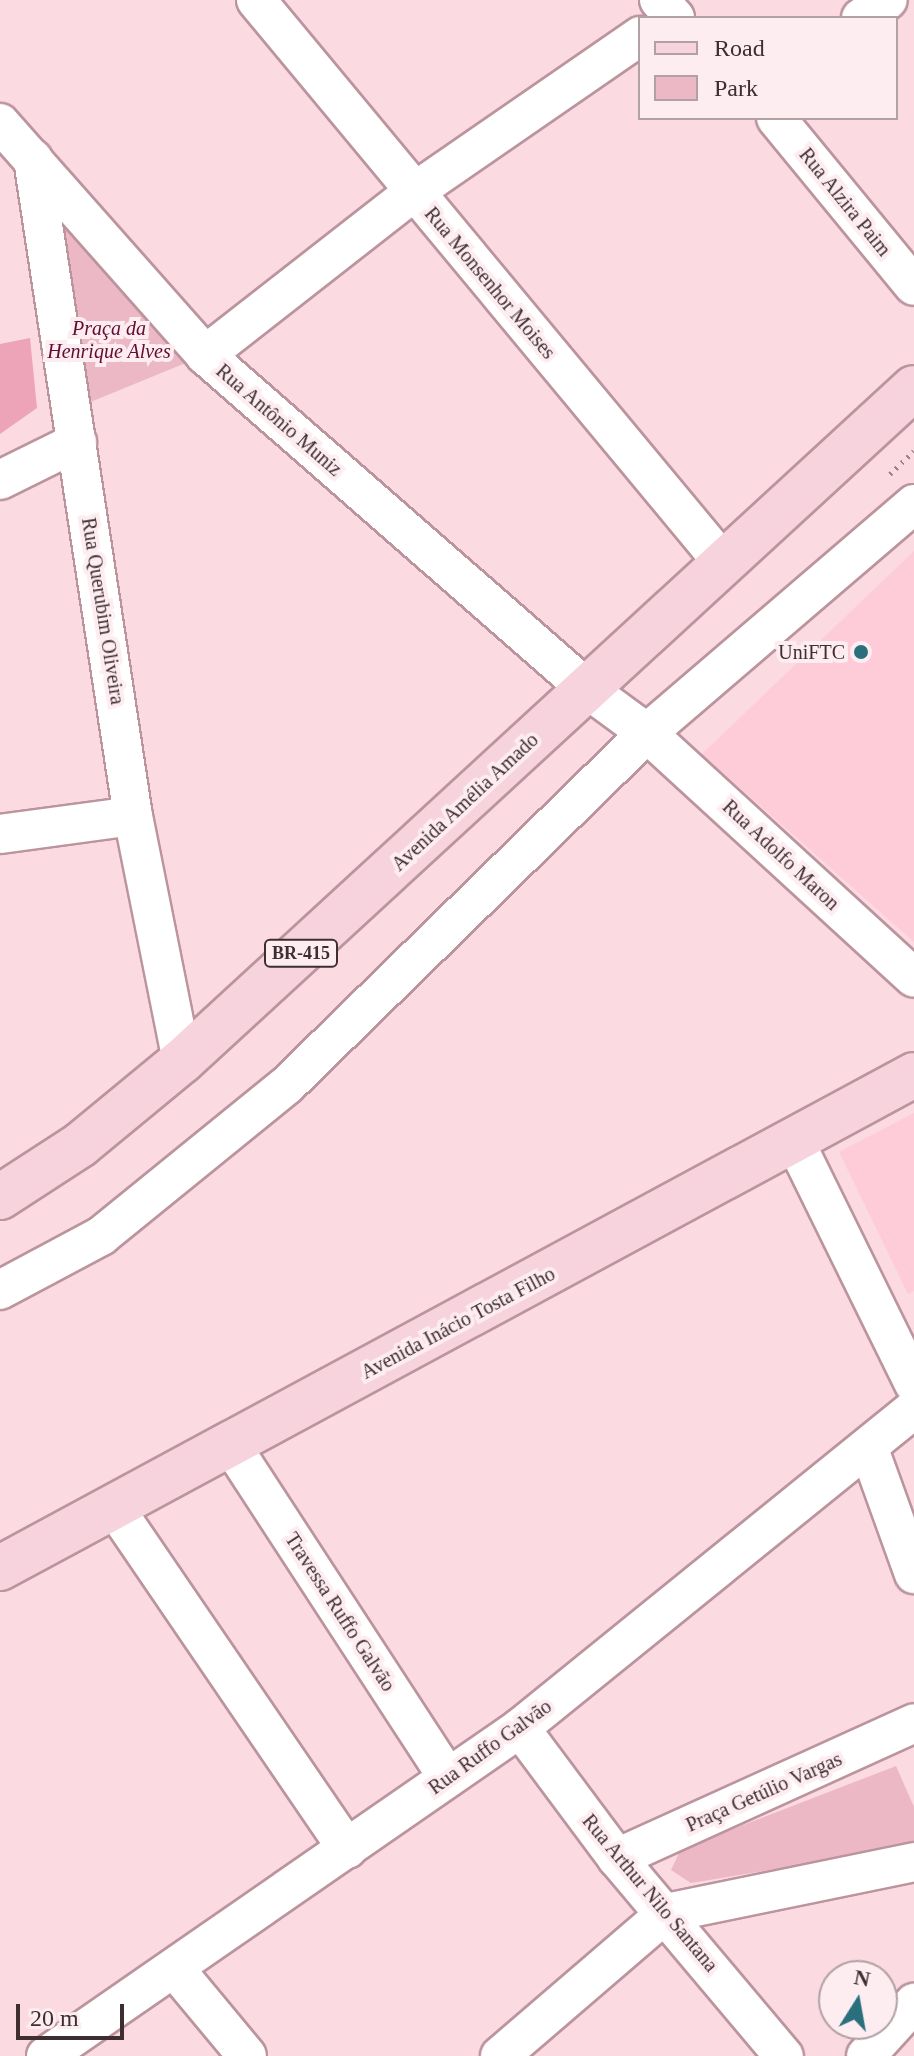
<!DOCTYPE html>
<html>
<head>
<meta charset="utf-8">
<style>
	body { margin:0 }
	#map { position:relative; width:914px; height:2056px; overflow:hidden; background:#fbdae2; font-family:"Times New Roman",serif }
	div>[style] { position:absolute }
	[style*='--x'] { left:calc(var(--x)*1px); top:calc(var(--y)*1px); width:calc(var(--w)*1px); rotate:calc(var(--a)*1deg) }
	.built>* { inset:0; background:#feccd9 }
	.green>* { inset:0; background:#ecb8c6 }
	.building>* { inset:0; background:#eda4b8 }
	.path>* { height:5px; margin-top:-2.5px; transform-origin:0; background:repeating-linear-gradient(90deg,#9b8288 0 2px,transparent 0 8px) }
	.roads { filter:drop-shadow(2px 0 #bb949e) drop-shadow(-2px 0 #bb949e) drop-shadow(0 2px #bb949e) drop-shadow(0 -2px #bb949e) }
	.minor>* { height:38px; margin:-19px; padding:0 19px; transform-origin:19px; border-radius:19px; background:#fff }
	.major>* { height:44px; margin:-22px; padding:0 22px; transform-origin:22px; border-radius:22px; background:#f6d3dd }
	.dots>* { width:22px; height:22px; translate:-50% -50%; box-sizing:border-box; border:4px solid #fdecf0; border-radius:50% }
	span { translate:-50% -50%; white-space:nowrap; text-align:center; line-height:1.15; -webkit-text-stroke:8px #fdecf0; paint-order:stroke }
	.shield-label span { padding:2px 6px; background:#fdecf0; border:2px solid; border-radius:6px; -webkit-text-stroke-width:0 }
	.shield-label { font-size:18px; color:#3e2e32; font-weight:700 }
	.street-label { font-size:20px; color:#3e2e32 }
	.park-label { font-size:20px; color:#620c31; font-style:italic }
	.poi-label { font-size:20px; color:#3e2e32 }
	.right { translate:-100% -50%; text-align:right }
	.legend { position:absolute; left:638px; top:16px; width:260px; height:104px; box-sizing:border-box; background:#fdecf0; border:2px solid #b1a0a4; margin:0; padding:10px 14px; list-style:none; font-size:24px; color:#3e2e32 }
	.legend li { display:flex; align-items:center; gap:16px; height:40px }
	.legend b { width:40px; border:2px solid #b1a0a4 }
	.north { position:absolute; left:818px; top:1960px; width:80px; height:80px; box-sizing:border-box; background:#fdecf0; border:2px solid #b1a0a4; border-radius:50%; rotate:11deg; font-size:22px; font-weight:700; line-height:32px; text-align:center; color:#3e2e32 }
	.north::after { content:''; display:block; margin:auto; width:28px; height:36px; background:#29707c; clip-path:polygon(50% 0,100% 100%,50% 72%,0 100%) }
	.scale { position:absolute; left:16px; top:2004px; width:108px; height:36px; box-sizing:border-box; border:4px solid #3e2e32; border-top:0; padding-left:10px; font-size:24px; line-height:28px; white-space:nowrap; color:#3e2e32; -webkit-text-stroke:6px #fdecf0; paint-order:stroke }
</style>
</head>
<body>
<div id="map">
	<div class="built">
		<i style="clip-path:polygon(914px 551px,914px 942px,702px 754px)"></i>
		<i style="clip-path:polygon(914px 1113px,914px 1291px,908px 1294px,839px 1152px)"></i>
	</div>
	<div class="green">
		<i style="clip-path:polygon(33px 159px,188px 362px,71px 410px)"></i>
		<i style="clip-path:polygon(896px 1766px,914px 1807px,914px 1846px,691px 1883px,671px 1870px,681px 1849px)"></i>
	</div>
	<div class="building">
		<i style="clip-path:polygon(30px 338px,37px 408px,0 434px,0 344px)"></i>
	</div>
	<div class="path">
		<i style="--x:890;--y:474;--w:33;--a:-44"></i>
	</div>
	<div class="roads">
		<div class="minor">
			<i style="--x:256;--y:0;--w:734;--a:50.3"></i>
			<i style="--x:659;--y:0;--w:24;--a:48"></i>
			<i style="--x:861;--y:18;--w:32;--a:-34"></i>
			<i style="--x:776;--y:118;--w:217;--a:50.6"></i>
			<i style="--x:0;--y:123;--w:310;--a:48.5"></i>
			<i style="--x:205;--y:355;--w:507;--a:41.16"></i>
			<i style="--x:587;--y:689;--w:74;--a:36.3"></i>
			<i style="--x:647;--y:733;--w:362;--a:42.5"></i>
			<i style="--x:33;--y:159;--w:665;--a:81.35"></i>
			<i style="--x:133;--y:816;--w:250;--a:78.7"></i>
			<i style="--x:205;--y:355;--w:265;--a:-38"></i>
			<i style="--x:414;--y:192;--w:275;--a:-34.6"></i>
			<i style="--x:0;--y:480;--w:86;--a:-26.3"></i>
			<i style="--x:0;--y:834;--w:134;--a:-7.7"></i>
			<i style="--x:795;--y:1142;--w:270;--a:63.8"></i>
			<i style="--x:0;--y:1290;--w:115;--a:-28.1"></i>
			<i style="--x:101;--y:1236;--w:240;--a:-39.1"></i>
			<i style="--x:287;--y:1085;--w:503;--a:-44.36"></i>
			<i style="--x:647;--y:733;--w:352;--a:-40.6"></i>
			<i style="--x:231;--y:1445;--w:397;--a:56.9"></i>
			<i style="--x:869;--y:1449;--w:133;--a:70.2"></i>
			<i style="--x:114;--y:1507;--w:414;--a:55.7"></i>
			<i style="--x:520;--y:1728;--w:162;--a:53.3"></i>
			<i style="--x:617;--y:1858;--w:259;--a:49.9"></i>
			<i style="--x:617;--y:1858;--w:326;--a:-24.4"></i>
			<i style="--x:174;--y:1968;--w:114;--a:50.3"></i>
			<i style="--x:46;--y:2056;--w:576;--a:-34.68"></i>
			<i style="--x:520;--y:1728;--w:507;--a:-39"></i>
			<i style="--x:500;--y:2056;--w:219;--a:-40.7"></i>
			<i style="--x:666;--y:1913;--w:253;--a:-11.6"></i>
			<i style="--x:866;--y:2056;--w:72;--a:-47.8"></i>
		</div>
		<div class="major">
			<i style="--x:0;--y:1197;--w:95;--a:-33"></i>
			<i style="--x:80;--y:1145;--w:132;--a:-39.5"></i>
			<i style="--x:182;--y:1061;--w:994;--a:-42.6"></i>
			<i style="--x:0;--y:1568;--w:1038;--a:-28.34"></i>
		</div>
	</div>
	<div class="dots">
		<i style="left:861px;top:652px;background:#29707c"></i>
	</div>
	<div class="shield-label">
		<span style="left:301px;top:953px">BR-415</span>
	</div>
	<div class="street-label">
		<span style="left:845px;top:202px;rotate:51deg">Rua Alzira Paim</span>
		<span style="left:490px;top:283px;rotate:50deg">Rua Monsenhor Moises</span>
		<span style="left:279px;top:420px;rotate:41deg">Rua Antônio Muniz</span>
		<span style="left:103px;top:611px;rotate:81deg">Rua Querubim Oliveira</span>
		<span style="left:465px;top:802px;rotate:-43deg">Avenida Amélia Amado</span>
		<span style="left:781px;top:855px;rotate:43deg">Rua Adolfo Maron</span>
		<span style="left:458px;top:1323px;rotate:-28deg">Avenida Inácio Tosta Filho</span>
		<span style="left:340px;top:1612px;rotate:57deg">Travessa Ruffo Galvão</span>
		<span style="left:490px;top:1747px;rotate:-36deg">Rua Ruffo Galvão</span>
		<span style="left:764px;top:1792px;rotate:-24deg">Praça Getúlio Vargas</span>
		<span style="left:650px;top:1893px;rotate:50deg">Rua Arthur Nilo Santana</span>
	</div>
	<div class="park-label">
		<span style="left:109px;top:340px">Praça da<br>Henrique Alves</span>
	</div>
	<div class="poi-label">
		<span class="right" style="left:845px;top:652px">UniFTC</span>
	</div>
	<ul class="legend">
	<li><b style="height:10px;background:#f6d3dd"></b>Road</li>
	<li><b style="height:22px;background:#ecb8c6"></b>Park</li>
	</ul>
	<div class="north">N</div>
	<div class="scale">20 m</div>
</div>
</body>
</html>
